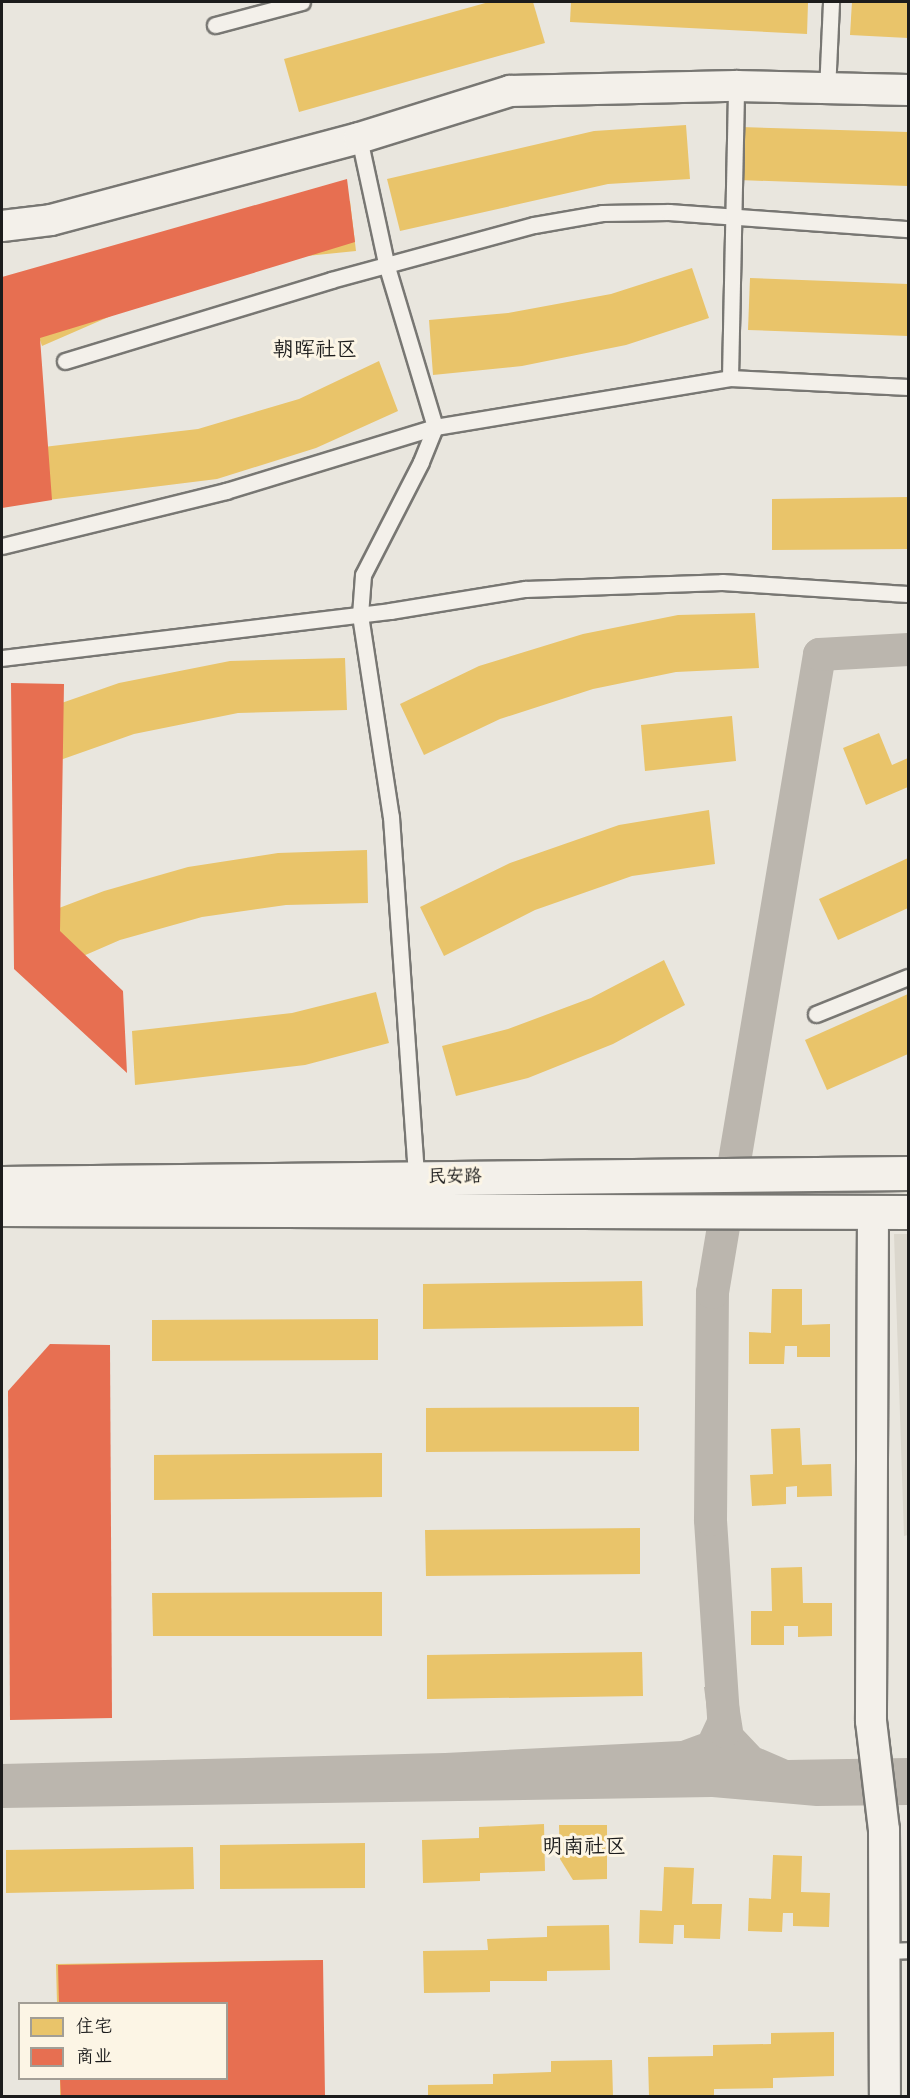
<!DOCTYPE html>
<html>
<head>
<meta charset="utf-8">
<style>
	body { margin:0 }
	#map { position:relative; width:910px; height:2098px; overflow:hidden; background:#e9e6de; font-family:Kalam,"LXGW WenKai TC",sans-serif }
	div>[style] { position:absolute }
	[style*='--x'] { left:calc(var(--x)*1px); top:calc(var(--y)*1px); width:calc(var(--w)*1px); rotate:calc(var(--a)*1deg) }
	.built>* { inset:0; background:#dbd7cd }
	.water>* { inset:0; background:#bbb6ae }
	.homes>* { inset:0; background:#e9c46a }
	.shops>* { inset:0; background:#e76f51 }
	.canal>* { height:33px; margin:-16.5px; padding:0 16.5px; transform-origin:16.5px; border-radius:16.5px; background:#bbb6ae }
	.roads { filter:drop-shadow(2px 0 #787773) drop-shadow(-2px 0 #787773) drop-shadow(0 2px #787773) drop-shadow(0 -2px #787773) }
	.service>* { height:15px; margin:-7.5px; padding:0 7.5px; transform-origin:7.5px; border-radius:7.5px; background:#f3f0ea }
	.minor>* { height:30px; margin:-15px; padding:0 15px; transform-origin:15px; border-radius:15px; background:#f3f0ea }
	.secondary>* { height:33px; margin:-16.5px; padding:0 16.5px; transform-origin:16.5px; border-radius:16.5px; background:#f3f0ea }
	span { translate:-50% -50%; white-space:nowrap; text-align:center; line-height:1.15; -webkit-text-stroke:6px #fcf5e5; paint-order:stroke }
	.street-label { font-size:18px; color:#1c1c1c }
	.quarter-label { font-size:21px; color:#1c1c1c }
	.frame { position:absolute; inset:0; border:3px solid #1c1c1c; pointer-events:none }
	.legend { position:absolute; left:18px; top:2002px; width:210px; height:78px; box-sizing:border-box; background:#fcf5e5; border:2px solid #a29e95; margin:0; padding:8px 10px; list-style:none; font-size:18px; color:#1c1c1c }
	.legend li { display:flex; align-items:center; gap:12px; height:30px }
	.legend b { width:30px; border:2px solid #a29e95 }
</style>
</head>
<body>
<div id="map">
	<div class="built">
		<i style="clip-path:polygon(894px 1234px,908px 1234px,908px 1535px,904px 1536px)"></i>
	</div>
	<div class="water">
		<i style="clip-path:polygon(736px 1686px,743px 1730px,760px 1748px,788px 1760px,908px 1758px,908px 1805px,816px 1806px,712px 1797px,2px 1808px,2px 1764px,445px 1753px,681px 1741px,700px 1734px,708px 1717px,704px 1687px)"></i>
	</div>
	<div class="homes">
		<i style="clip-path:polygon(489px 2px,533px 2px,545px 43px,299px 112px,284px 59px)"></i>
		<i style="clip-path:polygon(571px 2px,808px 2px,807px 34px,570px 22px)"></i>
		<i style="clip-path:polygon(852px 2px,908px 2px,908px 38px,850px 35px)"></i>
		<i style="clip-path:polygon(686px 125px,690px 179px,608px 184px,400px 231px,387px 179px,594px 131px)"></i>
		<i style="clip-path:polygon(741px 127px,908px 132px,908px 186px,739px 180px)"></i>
		<i style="clip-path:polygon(350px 201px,356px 251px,277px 259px,196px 279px,42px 346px,26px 299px,182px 234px,267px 211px)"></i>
		<i style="clip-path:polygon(692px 268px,709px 318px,626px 345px,522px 366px,433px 375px,429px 320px,508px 313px,611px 294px)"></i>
		<i style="clip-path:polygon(750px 278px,908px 284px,908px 336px,748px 330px)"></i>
		<i style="clip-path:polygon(379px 361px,398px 411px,316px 448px,217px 479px,16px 504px,9px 451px,198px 429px,299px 399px)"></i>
		<i style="clip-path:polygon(908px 497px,908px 549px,772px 550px,772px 499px)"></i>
		<i style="clip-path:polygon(755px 613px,759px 668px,676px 672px,593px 689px,500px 719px,424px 755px,400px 704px,479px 666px,583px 634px,678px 615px)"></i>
		<i style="clip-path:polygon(345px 658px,347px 710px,238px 713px,134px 734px,46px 765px,30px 714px,119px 683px,230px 661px)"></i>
		<i style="clip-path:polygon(732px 716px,736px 761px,645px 771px,641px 725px)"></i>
		<i style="clip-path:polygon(879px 733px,892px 765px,908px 758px,908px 787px,866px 805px,843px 748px)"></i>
		<i style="clip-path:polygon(709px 810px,715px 864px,632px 876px,535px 910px,444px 956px,420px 907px,510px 863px,619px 825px)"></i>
		<i style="clip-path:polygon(367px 850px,368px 903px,286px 905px,202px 917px,120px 940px,44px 973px,22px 922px,104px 891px,188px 867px,278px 853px)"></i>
		<i style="clip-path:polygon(908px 858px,908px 908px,838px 940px,819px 899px)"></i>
		<i style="clip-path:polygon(664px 960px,685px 1005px,613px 1044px,528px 1078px,456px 1096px,442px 1046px,508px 1029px,591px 998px)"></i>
		<i style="clip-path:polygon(376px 992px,389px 1043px,305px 1065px,135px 1085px,132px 1031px,292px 1013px)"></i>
		<i style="clip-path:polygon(908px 994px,908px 1054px,827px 1090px,805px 1040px)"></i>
		<i style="clip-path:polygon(642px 1281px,643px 1326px,423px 1329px,423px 1284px)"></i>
		<i style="clip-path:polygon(772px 1289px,802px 1289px,802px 1325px,830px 1324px,830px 1357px,797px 1357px,797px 1346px,785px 1346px,784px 1364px,749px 1364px,749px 1332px,771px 1333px)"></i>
		<i style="clip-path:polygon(378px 1319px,378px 1360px,152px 1361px,152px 1320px)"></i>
		<i style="clip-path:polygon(44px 1357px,69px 1358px,68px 1393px,99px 1394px,98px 1421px,13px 1420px,14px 1393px,43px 1394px)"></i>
		<i style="clip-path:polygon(639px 1407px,639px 1451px,426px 1452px,426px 1408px)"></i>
		<i style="clip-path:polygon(800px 1428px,802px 1465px,831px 1464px,832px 1496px,797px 1497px,797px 1486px,786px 1487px,786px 1504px,752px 1506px,750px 1475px,773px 1474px,771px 1429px)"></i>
		<i style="clip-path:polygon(382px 1453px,382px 1497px,154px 1500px,154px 1455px)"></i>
		<i style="clip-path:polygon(43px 1500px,68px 1500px,68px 1536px,99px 1536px,98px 1563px,13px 1562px,13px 1536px,43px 1536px)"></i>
		<i style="clip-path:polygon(640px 1528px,640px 1574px,426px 1576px,425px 1530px)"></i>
		<i style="clip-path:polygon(802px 1567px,803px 1603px,832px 1603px,832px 1636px,798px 1637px,798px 1626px,784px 1626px,784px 1645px,751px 1645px,751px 1611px,772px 1611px,771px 1568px)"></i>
		<i style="clip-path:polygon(382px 1592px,382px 1636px,153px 1636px,152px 1593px)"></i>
		<i style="clip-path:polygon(44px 1642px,69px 1642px,69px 1678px,100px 1678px,99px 1705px,13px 1704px,14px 1678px,44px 1678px)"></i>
		<i style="clip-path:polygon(642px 1652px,643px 1696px,427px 1699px,427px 1655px)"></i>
		<i style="clip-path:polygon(544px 1824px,545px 1871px,480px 1873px,480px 1881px,423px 1883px,422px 1840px,479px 1838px,479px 1827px)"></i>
		<i style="clip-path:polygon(559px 1825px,607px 1825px,607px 1879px,573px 1880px,560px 1859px)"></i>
		<i style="clip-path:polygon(365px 1843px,365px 1888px,220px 1889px,220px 1845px)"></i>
		<i style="clip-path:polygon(193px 1847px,194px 1889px,6px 1893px,6px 1850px)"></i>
		<i style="clip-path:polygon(773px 1855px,802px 1856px,801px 1892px,830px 1893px,829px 1927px,793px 1926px,793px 1913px,783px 1913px,782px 1932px,748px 1931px,749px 1898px,771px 1899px)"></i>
		<i style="clip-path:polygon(664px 1867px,694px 1868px,692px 1904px,722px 1904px,720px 1939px,684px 1938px,684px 1925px,674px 1925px,673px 1944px,639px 1943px,640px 1910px,662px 1911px)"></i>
		<i style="clip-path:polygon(609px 1925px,610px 1970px,547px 1971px,547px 1981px,490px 1981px,490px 1992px,424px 1993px,423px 1951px,488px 1950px,487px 1939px,547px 1937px,547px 1926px)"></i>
		<i style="clip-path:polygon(322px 1960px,322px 2010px,226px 2011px,226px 2004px,57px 2004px,56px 1964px)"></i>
		<i style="clip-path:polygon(834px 2032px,834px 2076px,773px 2078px,773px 2088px,714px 2089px,714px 2096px,649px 2096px,648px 2057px,713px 2056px,713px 2045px,771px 2044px,771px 2033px)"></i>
		<i style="clip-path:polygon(612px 2060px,613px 2096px,428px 2096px,428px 2085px,493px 2084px,493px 2074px,551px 2072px,551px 2061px)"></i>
		<i style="clip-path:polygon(323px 2073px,323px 2096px,60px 2096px,60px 2078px,226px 2078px,226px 2075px)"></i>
	</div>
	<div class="shops">
		<i style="clip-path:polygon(347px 179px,355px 242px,40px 338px,52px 500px,2px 508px,2px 277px)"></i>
		<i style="clip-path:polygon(11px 683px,64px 684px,60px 931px,123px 991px,127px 1073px,14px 969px)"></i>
		<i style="clip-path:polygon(50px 1344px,110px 1345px,112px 1718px,10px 1720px,8px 1391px)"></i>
		<i style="clip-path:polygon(323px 1960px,325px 2096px,61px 2096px,60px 2078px,226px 2078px,226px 2004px,59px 2004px,58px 1965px)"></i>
	</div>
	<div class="canal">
		<i style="--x:724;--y:1731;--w:212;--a:-93.8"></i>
		<i style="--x:710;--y:1519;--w:227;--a:-89.5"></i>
		<i style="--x:712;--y:1292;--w:647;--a:-80.48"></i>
		<i style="--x:819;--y:654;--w:89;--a:-3.2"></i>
	</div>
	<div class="roads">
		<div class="service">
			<i style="--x:215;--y:25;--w:90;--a:-14.8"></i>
			<i style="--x:827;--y:91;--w:89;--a:-87.4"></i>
			<i style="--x:359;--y:138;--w:132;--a:77.8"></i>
			<i style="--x:387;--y:267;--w:167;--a:73.3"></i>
			<i style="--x:435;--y:427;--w:38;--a:112"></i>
			<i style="--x:421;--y:462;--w:127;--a:117.2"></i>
			<i style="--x:363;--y:575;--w:40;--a:94.3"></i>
			<i style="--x:360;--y:615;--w:204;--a:81.3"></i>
			<i style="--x:391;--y:817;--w:363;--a:86"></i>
			<i style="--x:65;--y:361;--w:278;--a:-16.9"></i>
			<i style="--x:331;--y:280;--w:210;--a:-15.2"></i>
			<i style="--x:534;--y:225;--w:69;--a:-10"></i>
			<i style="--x:602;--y:213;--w:67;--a:-0.9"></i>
			<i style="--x:669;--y:212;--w:240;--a:4.1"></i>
			<i style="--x:730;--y:378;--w:292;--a:-88.8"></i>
			<i style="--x:2;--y:546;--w:231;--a:-13.8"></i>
			<i style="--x:226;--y:491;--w:219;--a:-17"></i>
			<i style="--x:435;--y:427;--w:299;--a:-9.4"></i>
			<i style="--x:730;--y:378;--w:178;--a:2.9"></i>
			<i style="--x:2;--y:658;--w:391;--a:-6.9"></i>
			<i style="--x:390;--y:611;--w:137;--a:-9.3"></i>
			<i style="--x:525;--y:589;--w:197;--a:-2"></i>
			<i style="--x:722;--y:582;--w:186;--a:3.7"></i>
			<i style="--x:816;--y:1014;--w:99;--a:-21.9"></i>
			<i style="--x:885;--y:1951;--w:23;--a:-2"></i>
		</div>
		<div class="minor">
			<i style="--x:2;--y:226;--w:49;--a:-7"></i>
			<i style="--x:51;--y:220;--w:319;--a:-14.9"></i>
			<i style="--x:359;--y:138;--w:158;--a:-17.3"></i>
			<i style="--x:510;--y:91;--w:226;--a:-1.3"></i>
			<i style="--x:736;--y:86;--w:172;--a:1.3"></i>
			<i style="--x:873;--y:1212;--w:509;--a:90.23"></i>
			<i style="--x:871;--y:1721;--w:110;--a:83.2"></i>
			<i style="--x:884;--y:1830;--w:266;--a:89.8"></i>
		</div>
		<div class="secondary">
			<i style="--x:2;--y:1183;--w:906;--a:-0.63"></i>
			<i style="--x:2;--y:1209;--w:906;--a:0.19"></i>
		</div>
	</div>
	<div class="street-label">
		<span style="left:455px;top:1178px;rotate:-1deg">民安路</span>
	</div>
	<div class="quarter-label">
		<span style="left:315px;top:351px">朝晖社区</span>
		<span style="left:584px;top:1848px">明南社区</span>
	</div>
	<div class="frame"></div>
	<ul class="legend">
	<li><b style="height:16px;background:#e9c46a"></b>住宅</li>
	<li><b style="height:16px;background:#e76f51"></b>商业</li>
	</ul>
</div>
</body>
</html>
